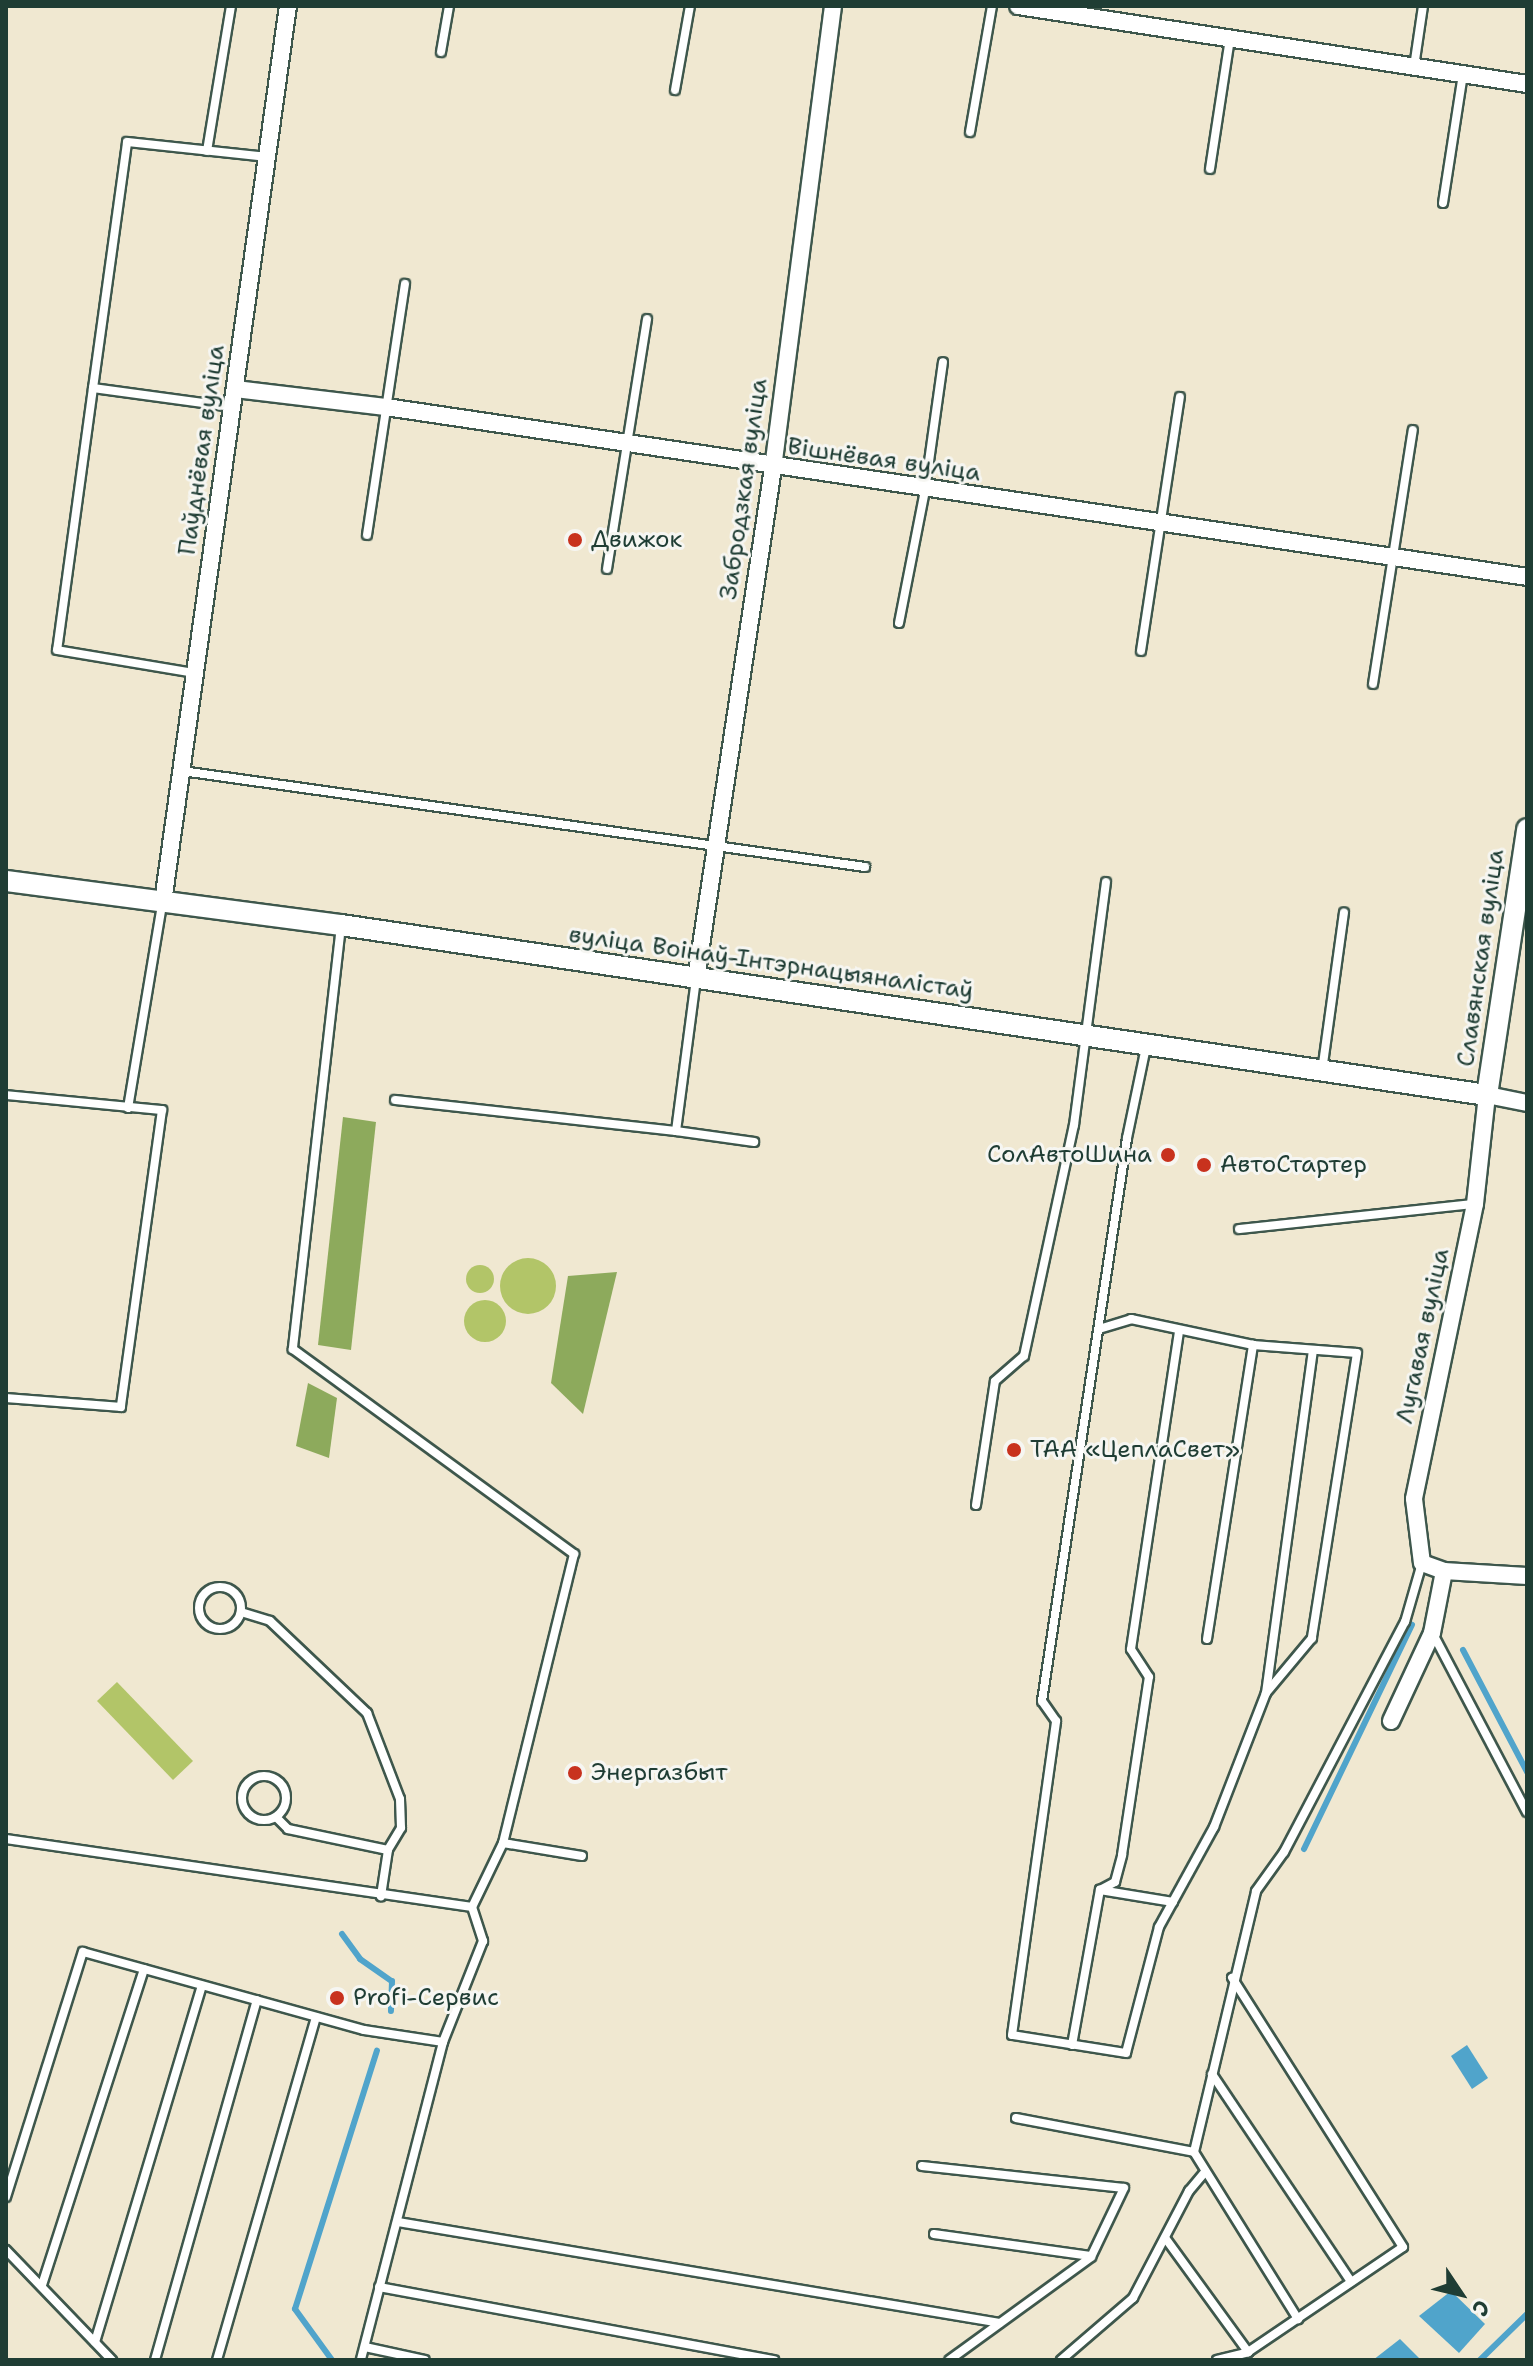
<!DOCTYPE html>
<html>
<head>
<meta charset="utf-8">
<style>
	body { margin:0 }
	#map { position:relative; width:1533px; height:2366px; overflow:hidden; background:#f0e8d1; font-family:"Shantell Sans",sans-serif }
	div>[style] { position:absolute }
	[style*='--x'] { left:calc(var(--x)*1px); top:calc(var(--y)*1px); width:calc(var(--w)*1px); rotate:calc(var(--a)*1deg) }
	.green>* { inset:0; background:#b2c568 }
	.round { border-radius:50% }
	.forest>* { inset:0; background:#8daa5c }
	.water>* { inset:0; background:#50a4cb }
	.stream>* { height:6px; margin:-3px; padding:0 3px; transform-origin:3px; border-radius:3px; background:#50a4cb }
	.roads { filter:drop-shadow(2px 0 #3e574c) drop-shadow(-2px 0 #3e574c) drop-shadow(0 2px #3e574c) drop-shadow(0 -2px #3e574c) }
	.service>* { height:8px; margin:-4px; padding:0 4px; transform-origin:4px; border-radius:4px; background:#fff }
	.service>.ring { margin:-4px; padding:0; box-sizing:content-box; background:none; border:8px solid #fff; border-radius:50% }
	.minor>* { height:16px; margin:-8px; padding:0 8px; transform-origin:8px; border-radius:8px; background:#fff }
	.tertiary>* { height:20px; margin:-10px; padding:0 10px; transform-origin:10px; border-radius:10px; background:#fff }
	.dots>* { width:22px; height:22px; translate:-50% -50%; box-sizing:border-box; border:4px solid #f6f6f2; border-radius:50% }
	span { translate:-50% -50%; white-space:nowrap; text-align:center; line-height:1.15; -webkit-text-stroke:6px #f6f6f2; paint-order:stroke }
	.street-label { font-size:24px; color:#1f3d34 }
	.poi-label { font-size:24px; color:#1f3d34 }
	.left { translate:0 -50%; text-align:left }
	.right { translate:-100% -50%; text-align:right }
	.frame { position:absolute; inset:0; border:8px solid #1f3d34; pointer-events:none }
	.north { position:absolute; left:1421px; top:2254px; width:80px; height:80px; -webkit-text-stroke:6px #f6f6f2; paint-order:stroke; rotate:125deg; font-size:22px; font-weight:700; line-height:32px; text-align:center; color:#1f3d34 }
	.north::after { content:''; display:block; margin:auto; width:28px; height:36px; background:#1f3d34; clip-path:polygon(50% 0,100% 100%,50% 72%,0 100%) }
</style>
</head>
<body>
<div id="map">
	<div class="green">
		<i class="round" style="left:500px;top:1258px;width:56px;height:56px"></i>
		<i class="round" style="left:466px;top:1265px;width:28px;height:28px"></i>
		<i class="round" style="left:464px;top:1300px;width:42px;height:42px"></i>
		<i style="clip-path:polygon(117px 1682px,193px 1761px,173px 1780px,97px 1701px)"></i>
	</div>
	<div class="forest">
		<i style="clip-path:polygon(343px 1117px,376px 1122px,351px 1350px,318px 1345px)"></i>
		<i style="clip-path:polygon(617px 1272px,583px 1414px,551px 1383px,568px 1276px)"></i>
		<i style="clip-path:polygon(308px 1383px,337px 1398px,329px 1458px,296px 1446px)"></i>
	</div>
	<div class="water">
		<i style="clip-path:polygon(1467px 2045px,1488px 2078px,1472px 2089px,1451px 2056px)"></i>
		<i style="clip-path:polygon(1451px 2291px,1485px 2324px,1459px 2353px,1419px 2316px)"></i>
		<i style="clip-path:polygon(1400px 2339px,1421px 2360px,1373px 2360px)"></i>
	</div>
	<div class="stream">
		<i style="--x:1463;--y:1650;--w:138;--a:62.3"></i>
		<i style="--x:1304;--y:1849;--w:249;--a:-64.3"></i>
		<i style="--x:342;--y:1934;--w:31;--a:54"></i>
		<i style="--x:360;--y:1959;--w:39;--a:35"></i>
		<i style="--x:392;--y:1981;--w:30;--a:92"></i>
		<i style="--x:332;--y:2360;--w:63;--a:-126"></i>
		<i style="--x:295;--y:2309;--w:271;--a:-72.4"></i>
		<i style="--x:1480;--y:2360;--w:66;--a:-44.4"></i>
	</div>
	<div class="roads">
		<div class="service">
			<i style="--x:441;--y:52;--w:47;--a:-80.1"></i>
			<i style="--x:1414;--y:67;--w:62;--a:-81.6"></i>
			<i style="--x:675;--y:90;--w:85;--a:-79.9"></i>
			<i style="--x:970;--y:132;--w:128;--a:-80.1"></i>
			<i style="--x:207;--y:151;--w:147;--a:-80.6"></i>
			<i style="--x:1210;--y:169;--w:132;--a:-81.3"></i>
			<i style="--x:1443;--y:203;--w:131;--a:-81.2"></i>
			<i style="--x:93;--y:388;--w:264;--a:97.8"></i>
			<i style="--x:57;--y:650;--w:139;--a:9.5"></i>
			<i style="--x:232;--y:407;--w:140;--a:-172.2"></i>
			<i style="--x:93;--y:388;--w:248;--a:-82.1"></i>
			<i style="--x:127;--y:142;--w:142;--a:6.1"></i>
			<i style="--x:367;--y:535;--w:254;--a:-81.4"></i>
			<i style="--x:607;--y:569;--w:253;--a:-80.9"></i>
			<i style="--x:899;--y:623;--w:136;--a:-78.9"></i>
			<i style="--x:925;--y:490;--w:129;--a:-82"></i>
			<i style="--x:1141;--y:651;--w:257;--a:-81.3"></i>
			<i style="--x:1373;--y:684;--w:257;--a:-81.1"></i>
			<i style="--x:182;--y:771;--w:690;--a:8"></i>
			<i style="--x:341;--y:926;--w:426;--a:96.5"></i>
			<i style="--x:293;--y:1349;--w:348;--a:36.1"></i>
			<i style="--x:574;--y:1554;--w:298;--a:103.8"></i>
			<i style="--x:503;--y:1843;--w:71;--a:115.8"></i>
			<i style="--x:472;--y:1907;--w:36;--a:72"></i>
			<i style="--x:483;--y:1941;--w:109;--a:111.6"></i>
			<i style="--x:443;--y:2042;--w:328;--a:104.5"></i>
			<i style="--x:1322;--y:1071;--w:160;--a:-82.1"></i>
			<i style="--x:6;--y:1095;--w:157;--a:5.5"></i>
			<i style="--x:162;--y:1110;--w:300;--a:97.9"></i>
			<i style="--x:121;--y:1407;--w:115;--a:-175.5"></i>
			<i style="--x:395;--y:1100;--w:283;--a:6.3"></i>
			<i style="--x:676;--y:1131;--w:153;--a:-82.5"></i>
			<i style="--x:128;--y:1108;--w:207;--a:-80.5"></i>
			<i style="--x:676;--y:1131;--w:79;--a:8"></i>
			<i style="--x:1239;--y:1229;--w:236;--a:-6.1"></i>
			<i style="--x:1099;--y:1329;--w:34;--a:-17"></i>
			<i style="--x:1131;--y:1319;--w:125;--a:12"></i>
			<i style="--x:1253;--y:1345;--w:104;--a:4.4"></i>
			<i style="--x:1357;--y:1353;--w:289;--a:99"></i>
			<i style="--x:1312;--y:1638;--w:72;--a:129.9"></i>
			<i style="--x:1266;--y:1693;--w:144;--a:111.2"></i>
			<i style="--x:1214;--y:1827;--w:114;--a:118.8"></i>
			<i style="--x:1159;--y:1927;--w:130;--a:104.7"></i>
			<i style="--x:1126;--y:2053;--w:115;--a:-171"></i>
			<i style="--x:1012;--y:2035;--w:317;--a:-82"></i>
			<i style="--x:1056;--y:1721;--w:24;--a:-125"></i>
			<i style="--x:1042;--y:1701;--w:569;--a:-81.41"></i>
			<i style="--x:1127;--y:1138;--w:93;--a:-78.2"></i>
			<i style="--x:976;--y:1505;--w:125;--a:-81.3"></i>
			<i style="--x:995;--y:1381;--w:38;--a:-41"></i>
			<i style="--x:1024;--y:1356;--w:236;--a:-77.8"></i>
			<i style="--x:1074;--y:1125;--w:245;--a:-82.5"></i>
			<i class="ring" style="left:199px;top:1587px;width:34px;height:34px"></i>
			<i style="--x:241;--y:1612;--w:30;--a:17"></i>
			<i style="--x:270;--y:1621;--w:134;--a:43.5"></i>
			<i style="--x:367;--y:1713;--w:92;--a:69"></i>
			<i style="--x:400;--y:1799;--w:29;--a:88"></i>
			<i style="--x:401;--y:1828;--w:26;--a:121"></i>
			<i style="--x:388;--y:1850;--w:47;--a:98.7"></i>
			<i style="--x:1433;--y:1634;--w:201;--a:62.2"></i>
			<i style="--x:1207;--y:1639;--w:298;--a:-81.1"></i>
			<i style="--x:1266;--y:1693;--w:344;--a:-82.2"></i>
			<i class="ring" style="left:242px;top:1776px;width:36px;height:36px"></i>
			<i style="--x:276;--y:1817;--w:17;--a:45"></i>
			<i style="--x:288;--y:1829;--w:102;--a:11.9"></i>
			<i style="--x:6;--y:1839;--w:471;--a:8.3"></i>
			<i style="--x:503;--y:1843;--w:80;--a:9.3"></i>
			<i style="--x:1100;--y:1890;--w:74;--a:9.3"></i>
			<i style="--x:1072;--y:2045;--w:158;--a:-79.8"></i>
			<i style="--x:1100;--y:1890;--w:17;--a:-28"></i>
			<i style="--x:1115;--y:1882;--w:28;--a:-75"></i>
			<i style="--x:1122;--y:1855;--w:180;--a:-81.4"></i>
			<i style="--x:1149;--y:1677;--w:33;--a:-123"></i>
			<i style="--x:1131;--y:1649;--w:321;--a:-81.4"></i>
			<i style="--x:1212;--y:2074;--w:250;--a:56.2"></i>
			<i style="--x:1016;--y:2118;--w:181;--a:10.8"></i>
			<i style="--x:1194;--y:2152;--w:197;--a:58.1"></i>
			<i style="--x:1194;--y:2152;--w:268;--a:-76.6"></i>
			<i style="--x:1256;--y:1891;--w:48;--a:-54.3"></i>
			<i style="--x:1284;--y:1852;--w:260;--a:-62.3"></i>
			<i style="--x:1405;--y:1622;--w:61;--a:-73.9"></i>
			<i style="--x:922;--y:2166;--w:203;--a:6.2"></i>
			<i style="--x:1124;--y:2188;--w:76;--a:115.6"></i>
			<i style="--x:1091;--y:2257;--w:175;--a:144"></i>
			<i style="--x:6;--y:2197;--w:257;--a:-72.6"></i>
			<i style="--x:83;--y:1952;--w:292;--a:15.5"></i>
			<i style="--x:364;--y:2030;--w:80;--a:8.6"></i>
			<i style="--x:398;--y:2222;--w:610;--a:9.52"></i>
			<i style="--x:934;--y:2234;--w:158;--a:8"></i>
			<i style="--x:1166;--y:2239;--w:140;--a:54"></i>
			<i style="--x:6;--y:2250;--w:153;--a:46.1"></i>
			<i style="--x:42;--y:2285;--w:332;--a:-72.1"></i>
			<i style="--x:379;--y:2287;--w:402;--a:10.5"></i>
			<i style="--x:95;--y:2342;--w:372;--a:-73.3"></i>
			<i style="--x:365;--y:2347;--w:61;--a:12.2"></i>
			<i style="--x:155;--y:2360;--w:374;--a:-74.2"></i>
			<i style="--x:217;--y:2360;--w:357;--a:-73.9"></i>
			<i style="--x:1061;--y:2360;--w:95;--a:-40.7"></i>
			<i style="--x:1133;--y:2298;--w:121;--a:-62.4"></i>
			<i style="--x:1189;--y:2191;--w:23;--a:-50"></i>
			<i style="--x:1217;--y:2360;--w:32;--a:-14"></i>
			<i style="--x:1248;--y:2352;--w:187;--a:-34.1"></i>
			<i style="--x:1403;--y:2247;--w:319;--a:-122.4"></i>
		</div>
		<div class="minor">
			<i style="--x:1018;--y:6;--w:515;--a:8.71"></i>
			<i style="--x:235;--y:389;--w:152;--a:6.8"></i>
			<i style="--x:386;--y:407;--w:1154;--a:8.47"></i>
			<i style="--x:163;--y:902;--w:905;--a:-82.06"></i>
			<i style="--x:696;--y:979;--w:517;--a:-81.43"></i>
			<i style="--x:773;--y:468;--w:466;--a:-82.6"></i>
			<i style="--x:1527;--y:1103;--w:41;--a:-168.7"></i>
			<i style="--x:1487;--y:1095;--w:110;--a:96.3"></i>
			<i style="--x:1475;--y:1204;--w:301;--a:101.7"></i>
			<i style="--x:1414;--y:1499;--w:64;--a:82.9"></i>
			<i style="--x:1422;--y:1563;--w:23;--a:20"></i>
			<i style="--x:1444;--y:1571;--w:83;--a:3.4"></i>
			<i style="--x:1391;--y:1721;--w:97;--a:-65"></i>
			<i style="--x:1432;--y:1633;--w:63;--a:-79"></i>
		</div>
		<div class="tertiary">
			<i style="--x:6;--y:881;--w:338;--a:7.5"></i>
			<i style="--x:341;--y:925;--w:1159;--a:8.44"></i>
			<i style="--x:1487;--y:1095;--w:269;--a:-81.4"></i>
		</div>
	</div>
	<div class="dots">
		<i style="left:575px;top:540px;background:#c8321e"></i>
		<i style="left:1168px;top:1155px;background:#c8321e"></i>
		<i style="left:1204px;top:1165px;background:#c8321e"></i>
		<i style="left:1014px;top:1450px;background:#c8321e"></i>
		<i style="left:575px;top:1773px;background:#c8321e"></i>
		<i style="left:337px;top:1998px;background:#c8321e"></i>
	</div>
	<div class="street-label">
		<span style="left:202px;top:450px;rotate:-82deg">Паўднёвая вуліца</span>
		<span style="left:884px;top:460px;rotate:8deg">Вішнёвая вуліца</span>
		<span style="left:744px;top:489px;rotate:-82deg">Забродзкая вуліца</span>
		<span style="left:1481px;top:958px;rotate:-82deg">Славянская вуліца</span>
		<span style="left:771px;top:963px;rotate:8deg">вуліца Воінаў-Інтэрнацыяналістаў</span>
		<span style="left:1423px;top:1336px;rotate:-78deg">Лугавая вуліца</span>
	</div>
	<div class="poi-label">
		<span class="left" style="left:591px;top:540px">Движок</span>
		<span class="right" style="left:1152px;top:1155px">СолАвтоШина</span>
		<span class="left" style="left:1220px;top:1165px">АвтоСтартер</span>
		<span class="left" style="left:1030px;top:1450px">ТАА «ЦеплаСвет»</span>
		<span class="left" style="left:591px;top:1773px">Энергазбыт</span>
		<span class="left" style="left:353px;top:1998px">Profi-Сервис</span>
	</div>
	<div class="frame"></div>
	<div class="north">С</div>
</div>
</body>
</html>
